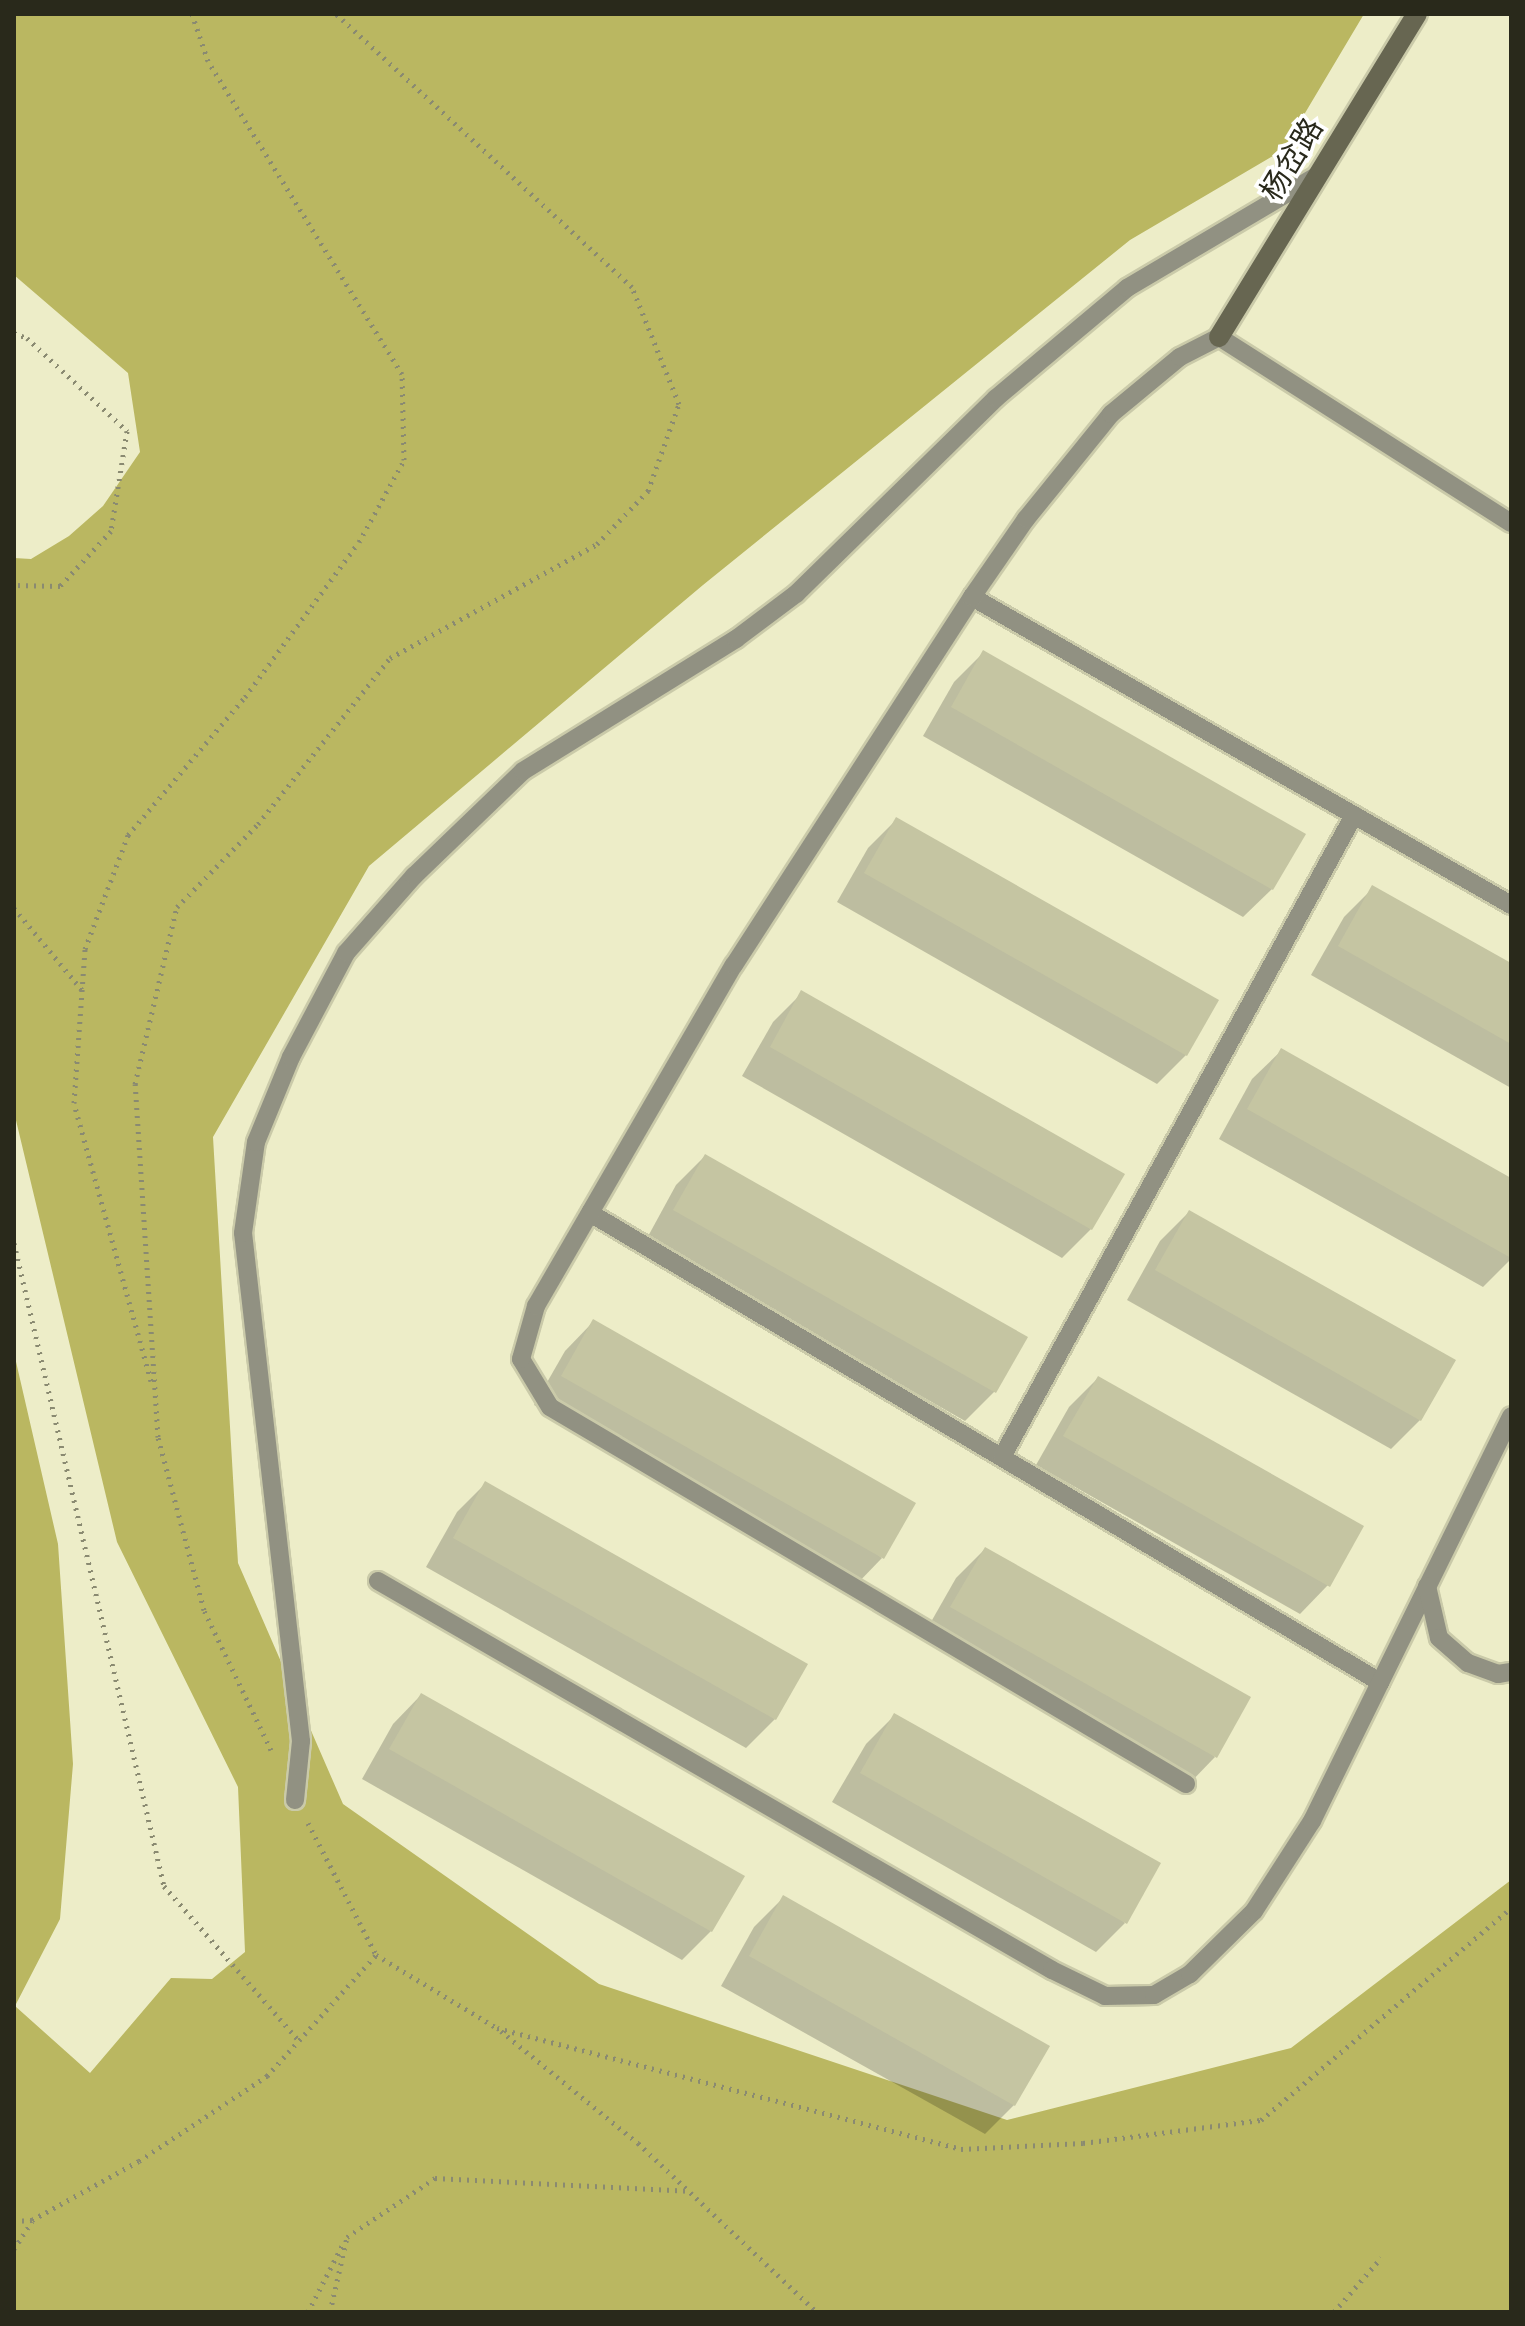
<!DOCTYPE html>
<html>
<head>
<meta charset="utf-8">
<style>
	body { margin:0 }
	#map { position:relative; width:1525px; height:2326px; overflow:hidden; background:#ededc8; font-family:"Sofia Sans Condensed","Noto Sans SC",sans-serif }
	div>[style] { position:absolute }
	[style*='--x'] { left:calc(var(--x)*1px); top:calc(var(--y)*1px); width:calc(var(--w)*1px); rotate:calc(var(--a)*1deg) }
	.forest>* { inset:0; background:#bab761 }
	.shadow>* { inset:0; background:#0003 }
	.building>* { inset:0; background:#c5c5a2 }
	.path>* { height:5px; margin-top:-2.5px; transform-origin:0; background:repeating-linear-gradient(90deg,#8a8a71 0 2px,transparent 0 8px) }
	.roads { filter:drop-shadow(2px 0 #cacaa9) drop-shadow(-2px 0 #cacaa9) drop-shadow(0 2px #cacaa9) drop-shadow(0 -2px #cacaa9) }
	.lane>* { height:18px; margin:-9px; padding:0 9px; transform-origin:9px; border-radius:9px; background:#919182 }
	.secondary>* { height:20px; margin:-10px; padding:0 10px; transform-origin:10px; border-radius:10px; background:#676651 }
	span { translate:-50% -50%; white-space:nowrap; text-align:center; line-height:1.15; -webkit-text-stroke:7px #fff; paint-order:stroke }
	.street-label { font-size:30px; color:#29291b }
	.frame { position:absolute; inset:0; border:16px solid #29291b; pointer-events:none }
</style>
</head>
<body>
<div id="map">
	<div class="forest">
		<i style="clip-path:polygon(14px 14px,1364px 14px,1283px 150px,1130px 240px,703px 585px,369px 866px,213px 1137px,238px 1563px,343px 1804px,599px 1984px,1007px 2120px,1291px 2048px,1511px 1880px,1511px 2312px,14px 2312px,14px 1353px,58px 1544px,73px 1764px,60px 1919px,15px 2006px,90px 2073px,171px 1978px,212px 1979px,245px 1952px,238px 1787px,117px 1542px,14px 1112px,14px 558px,31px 559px,69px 536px,103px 506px,140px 452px,128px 373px,14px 275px)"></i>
	</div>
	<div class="shadow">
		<i style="clip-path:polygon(983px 653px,1272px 889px,1243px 917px,923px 736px,954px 682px)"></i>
		<i style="clip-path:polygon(897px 819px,1186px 1055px,1157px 1084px,837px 902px,868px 848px)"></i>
		<i style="clip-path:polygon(1373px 888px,1511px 966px,1511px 1088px,1311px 975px,1344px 917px)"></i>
		<i style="clip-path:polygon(802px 993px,1091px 1229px,1062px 1258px,742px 1076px,773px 1022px)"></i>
		<i style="clip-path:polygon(1281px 1051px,1511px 1180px,1511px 1259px,1483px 1287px,1219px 1139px,1252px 1079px)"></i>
		<i style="clip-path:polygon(705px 1156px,1025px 1338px,994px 1392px,965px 1421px,646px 1240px,676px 1185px)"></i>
		<i style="clip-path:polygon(1189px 1212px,1420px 1420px,1391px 1449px,1127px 1300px,1160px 1241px)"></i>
		<i style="clip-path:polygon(593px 1322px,882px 1558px,854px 1587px,534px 1405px,565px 1351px)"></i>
		<i style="clip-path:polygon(1098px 1378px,1328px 1585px,1300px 1614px,1036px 1465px,1069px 1407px)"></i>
		<i style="clip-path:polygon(485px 1484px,775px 1719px,746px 1748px,426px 1567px,457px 1512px)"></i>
		<i style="clip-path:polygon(985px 1549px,1215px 1757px,1187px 1786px,923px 1636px,956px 1578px)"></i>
		<i style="clip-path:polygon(421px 1695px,711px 1931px,682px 1960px,362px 1779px,393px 1724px)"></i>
		<i style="clip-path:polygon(895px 1715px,1125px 1923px,1096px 1952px,832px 1802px,866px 1744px)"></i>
		<i style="clip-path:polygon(783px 1898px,1014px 2105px,985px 2134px,721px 1986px,754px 1927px)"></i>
	</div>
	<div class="building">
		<i style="clip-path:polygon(983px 650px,1306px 834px,1273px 890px,951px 707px)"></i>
		<i style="clip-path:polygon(896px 817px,1219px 1000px,1187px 1056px,864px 873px)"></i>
		<i style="clip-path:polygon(1372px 885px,1511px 963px,1511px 1044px,1338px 946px)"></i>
		<i style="clip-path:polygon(801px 990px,1125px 1174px,1092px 1230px,770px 1047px)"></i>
		<i style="clip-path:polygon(1281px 1048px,1511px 1178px,1511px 1258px,1247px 1109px)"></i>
		<i style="clip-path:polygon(705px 1154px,1028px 1337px,996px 1393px,673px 1210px)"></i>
		<i style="clip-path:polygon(1189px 1210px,1456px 1360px,1421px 1421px,1155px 1270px)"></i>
		<i style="clip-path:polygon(593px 1319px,916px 1503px,884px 1559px,561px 1376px)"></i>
		<i style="clip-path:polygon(1098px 1376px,1364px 1526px,1330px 1587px,1063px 1436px)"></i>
		<i style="clip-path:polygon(485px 1481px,808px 1664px,776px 1720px,453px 1538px)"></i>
		<i style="clip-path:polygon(985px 1547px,1251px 1697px,1217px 1758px,950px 1607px)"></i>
		<i style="clip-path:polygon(421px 1693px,745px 1876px,712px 1932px,389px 1749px)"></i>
		<i style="clip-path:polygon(894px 1713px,1161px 1863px,1127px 1924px,860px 1773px)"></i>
		<i style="clip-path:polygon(783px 1895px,1050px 2046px,1015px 2106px,749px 1956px)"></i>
	</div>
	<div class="path">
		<i style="--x:14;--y:333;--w:14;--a:21"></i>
		<i style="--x:27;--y:338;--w:137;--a:42.9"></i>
		<i style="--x:127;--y:431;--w:101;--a:99.1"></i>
		<i style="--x:111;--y:531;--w:75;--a:132.8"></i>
		<i style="--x:60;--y:586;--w:46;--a:-178.8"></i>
		<i style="--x:14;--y:908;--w:107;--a:50.3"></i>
		<i style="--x:14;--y:1243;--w:660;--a:76.87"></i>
		<i style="--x:164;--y:1886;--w:206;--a:48.9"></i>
		<i style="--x:151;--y:1381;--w:288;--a:-105.5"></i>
		<i style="--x:74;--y:1103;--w:154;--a:-85.9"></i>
		<i style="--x:85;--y:949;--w:122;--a:-69.3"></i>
		<i style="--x:128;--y:835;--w:181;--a:-49.7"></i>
		<i style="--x:245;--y:697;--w:192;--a:-53.7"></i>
		<i style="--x:359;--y:542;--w:94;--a:-61.2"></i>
		<i style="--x:404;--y:460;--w:86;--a:-91.3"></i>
		<i style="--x:402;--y:374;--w:368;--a:-121.8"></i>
		<i style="--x:208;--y:61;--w:50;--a:-108.8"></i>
		<i style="--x:271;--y:1750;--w:155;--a:-115.6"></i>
		<i style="--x:204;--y:1610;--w:179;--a:-104.9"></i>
		<i style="--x:158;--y:1437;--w:354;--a:-93.7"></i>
		<i style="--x:135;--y:1084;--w:182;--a:-76.7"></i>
		<i style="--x:177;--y:907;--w:116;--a:-45.7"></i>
		<i style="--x:258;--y:824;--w:212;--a:-51.5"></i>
		<i style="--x:390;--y:658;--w:236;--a:-28.8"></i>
		<i style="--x:597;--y:544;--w:74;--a:-46.1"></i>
		<i style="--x:648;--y:491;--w:92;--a:-70.4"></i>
		<i style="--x:679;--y:404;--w:126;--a:-111.9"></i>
		<i style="--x:632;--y:287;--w:403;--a:-137.3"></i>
		<i style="--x:308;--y:1823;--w:148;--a:62.7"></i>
		<i style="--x:376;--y:1955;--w:141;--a:31.1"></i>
		<i style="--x:497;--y:2028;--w:480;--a:14.6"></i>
		<i style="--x:961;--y:2149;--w:122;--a:-2.8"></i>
		<i style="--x:1083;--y:2143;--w:179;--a:-7.4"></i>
		<i style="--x:1261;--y:2120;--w:328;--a:-40.3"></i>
		<i style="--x:501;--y:2031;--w:177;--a:39.3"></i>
		<i style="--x:638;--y:2143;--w:246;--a:43.4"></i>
		<i style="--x:14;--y:2221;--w:18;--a:-3"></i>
		<i style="--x:32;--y:2220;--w:122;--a:-28.9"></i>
		<i style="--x:139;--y:2161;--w:154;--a:-33.6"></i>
		<i style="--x:267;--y:2076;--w:163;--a:-48"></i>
		<i style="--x:14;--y:2249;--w:33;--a:-57"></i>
		<i style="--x:308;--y:2312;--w:76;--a:-62.8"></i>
		<i style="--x:330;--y:2312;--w:77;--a:-77.2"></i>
		<i style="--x:347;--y:2237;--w:106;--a:-33.8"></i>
		<i style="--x:435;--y:2178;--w:253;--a:2.9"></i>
		<i style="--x:1334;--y:2312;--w:72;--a:-49"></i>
	</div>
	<div class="roads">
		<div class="lane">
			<i style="--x:972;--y:597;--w:621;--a:29.74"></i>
			<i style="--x:590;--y:1213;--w:919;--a:30.7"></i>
			<i style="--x:1002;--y:1457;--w:732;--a:-61.26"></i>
			<i style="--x:378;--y:1581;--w:778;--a:29.99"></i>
			<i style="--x:1052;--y:1970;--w:59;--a:26.1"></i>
			<i style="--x:1105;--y:1996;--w:49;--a:-1.2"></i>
			<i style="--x:1154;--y:1995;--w:42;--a:-30.3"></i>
			<i style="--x:1190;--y:1974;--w:90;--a:-44.5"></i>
			<i style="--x:1254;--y:1911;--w:107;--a:-57.2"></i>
			<i style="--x:1312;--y:1821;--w:451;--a:-63.8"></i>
			<i style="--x:1427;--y:1586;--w:53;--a:77"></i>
			<i style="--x:1439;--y:1638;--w:38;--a:41"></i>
			<i style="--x:1468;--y:1663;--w:32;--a:20"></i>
			<i style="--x:1498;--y:1674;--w:13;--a:-9"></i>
			<i style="--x:1186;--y:1784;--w:739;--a:-149.34"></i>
			<i style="--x:550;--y:1407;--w:56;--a:-121.1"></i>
			<i style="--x:521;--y:1359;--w:55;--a:-74.2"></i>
			<i style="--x:536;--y:1306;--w:394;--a:-59.9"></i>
			<i style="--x:734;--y:965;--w:438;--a:-57.1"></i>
			<i style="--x:972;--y:597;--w:95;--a:-55.3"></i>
			<i style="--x:1026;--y:519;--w:135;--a:-51"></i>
			<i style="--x:1111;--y:414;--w:89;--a:-39.6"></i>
			<i style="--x:1180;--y:357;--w:44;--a:-27.1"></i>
			<i style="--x:1219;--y:337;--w:346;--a:32.5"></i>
			<i style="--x:295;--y:1800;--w:59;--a:-84.2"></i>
			<i style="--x:301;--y:1741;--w:511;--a:-96.51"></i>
			<i style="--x:243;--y:1233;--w:92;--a:-81.9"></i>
			<i style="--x:256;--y:1142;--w:92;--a:-67.6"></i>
			<i style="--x:291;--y:1057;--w:118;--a:-62.1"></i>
			<i style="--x:346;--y:953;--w:103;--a:-48.6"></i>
			<i style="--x:414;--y:876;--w:151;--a:-43.9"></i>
			<i style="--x:523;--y:771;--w:251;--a:-31.8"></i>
			<i style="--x:736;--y:639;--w:75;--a:-36.9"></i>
			<i style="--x:796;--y:594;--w:280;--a:-44.4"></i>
			<i style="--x:996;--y:398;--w:171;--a:-40"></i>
			<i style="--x:1127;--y:288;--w:222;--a:-30.6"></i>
		</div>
		<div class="secondary">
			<i style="--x:1219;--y:337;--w:379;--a:-58.5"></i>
		</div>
	</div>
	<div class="street-label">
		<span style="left:1293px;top:160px;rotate:-59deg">杨岔路</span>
	</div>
	<div class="frame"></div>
</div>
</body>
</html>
